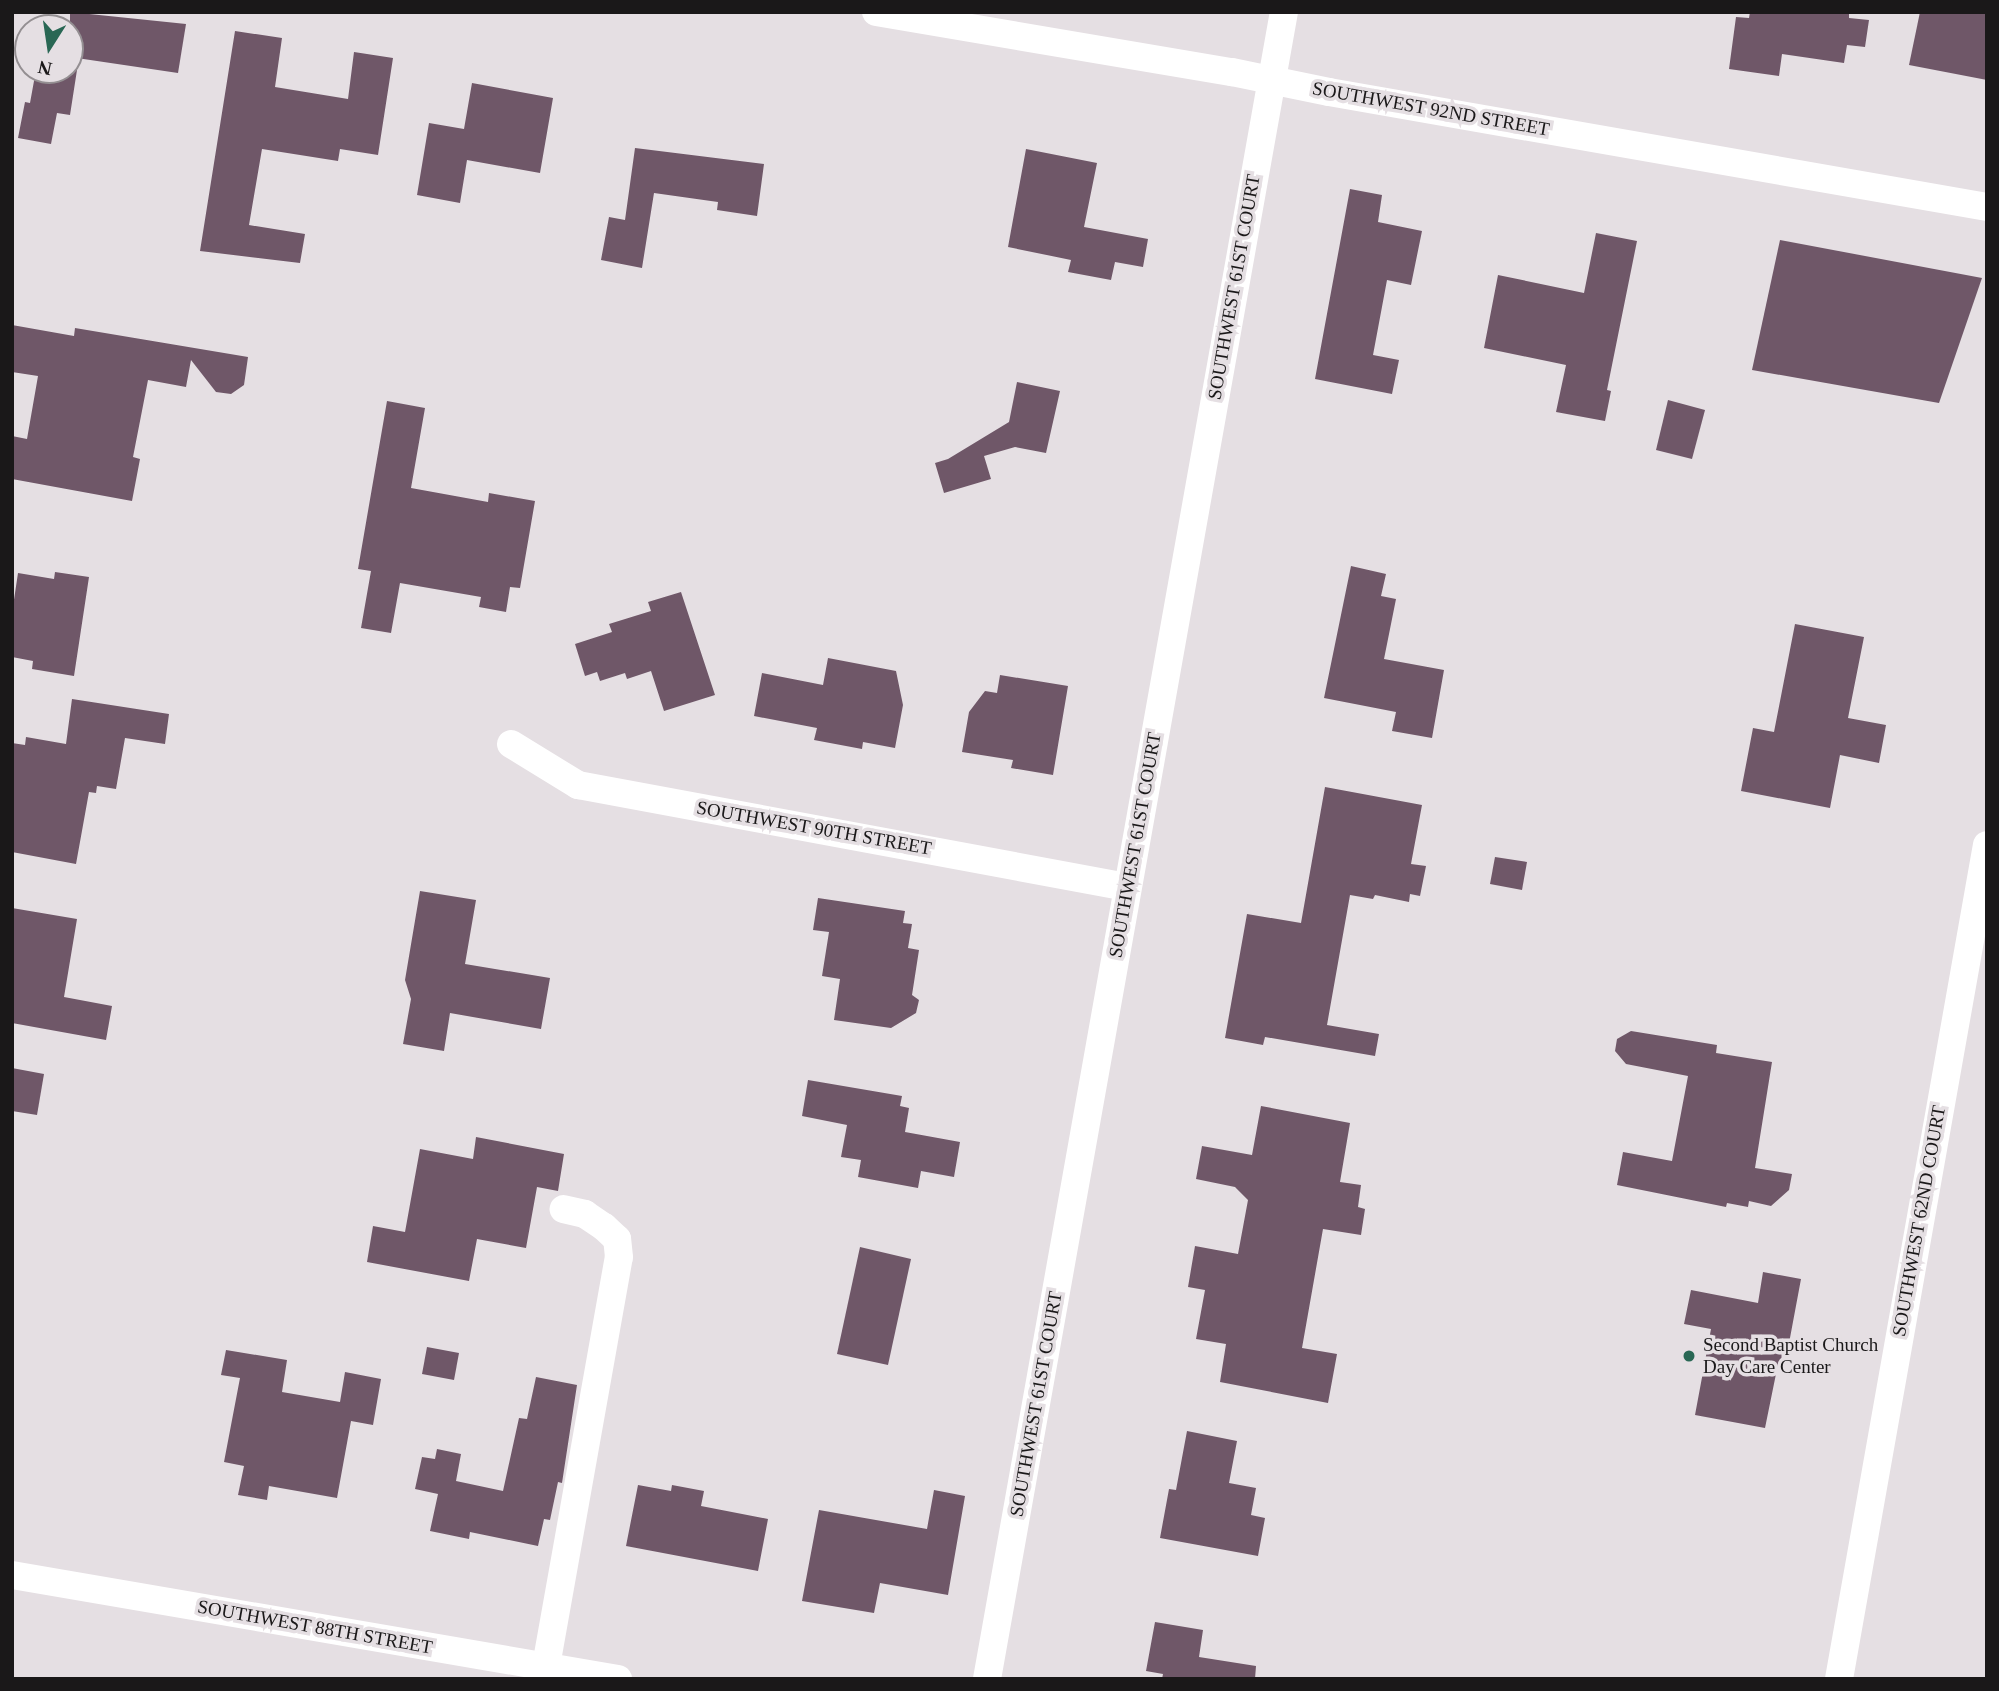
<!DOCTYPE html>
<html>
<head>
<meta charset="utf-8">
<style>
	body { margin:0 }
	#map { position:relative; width:1999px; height:1691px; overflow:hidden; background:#e5dfe3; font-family:Georgia,serif }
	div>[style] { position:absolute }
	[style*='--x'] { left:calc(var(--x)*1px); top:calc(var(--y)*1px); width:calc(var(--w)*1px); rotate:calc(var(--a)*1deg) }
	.building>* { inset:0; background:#6f5768 }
	.minor>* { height:28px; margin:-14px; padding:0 14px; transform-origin:14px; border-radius:14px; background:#fff }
	.dots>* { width:19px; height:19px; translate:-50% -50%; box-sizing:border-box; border:4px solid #e5dfe3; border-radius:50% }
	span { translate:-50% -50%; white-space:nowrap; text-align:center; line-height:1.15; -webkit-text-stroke:7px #e5dfe3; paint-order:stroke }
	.street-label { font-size:19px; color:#1a1819 }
	.poi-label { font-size:19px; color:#1a1819 }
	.left { translate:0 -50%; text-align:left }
	.frame { position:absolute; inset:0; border:14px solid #1a1819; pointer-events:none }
	.north { position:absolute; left:14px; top:14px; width:70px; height:70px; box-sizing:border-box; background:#e5dfe3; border:2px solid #948f92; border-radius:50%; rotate:192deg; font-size:19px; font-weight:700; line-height:28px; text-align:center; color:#1a1819 }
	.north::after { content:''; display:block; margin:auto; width:24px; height:32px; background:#296754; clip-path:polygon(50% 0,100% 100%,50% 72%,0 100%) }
</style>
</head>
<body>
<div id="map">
	<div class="building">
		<i style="clip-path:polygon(70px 12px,186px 24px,178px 73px,70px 57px)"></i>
		<i style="clip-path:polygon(1750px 12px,1849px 12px,1849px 18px,1869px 20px,1865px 47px,1847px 45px,1844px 63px,1782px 54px,1779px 76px,1729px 69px,1736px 17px,1749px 18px)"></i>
		<i style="clip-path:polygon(1920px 12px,1987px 12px,1987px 80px,1909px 65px)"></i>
		<i style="clip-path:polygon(235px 31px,282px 38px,275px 87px,348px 99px,354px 52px,393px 58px,378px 155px,340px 149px,338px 161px,262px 149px,249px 225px,305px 234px,300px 263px,200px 251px)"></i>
		<i style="clip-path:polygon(36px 70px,77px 70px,70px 115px,57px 113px,51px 144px,18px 138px,25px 102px,30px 103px)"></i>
		<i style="clip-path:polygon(472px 83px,553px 98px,540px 173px,467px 160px,460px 203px,417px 195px,429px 123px,464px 129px)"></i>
		<i style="clip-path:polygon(635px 148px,764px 164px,757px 216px,717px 210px,718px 202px,654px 193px,642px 268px,601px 260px,609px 217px,625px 220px)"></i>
		<i style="clip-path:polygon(1026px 149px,1097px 163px,1084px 227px,1148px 239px,1143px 267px,1115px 262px,1111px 280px,1068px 272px,1071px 260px,1008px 247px)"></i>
		<i style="clip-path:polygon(1350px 189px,1382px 195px,1378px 222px,1422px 231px,1411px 285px,1387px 280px,1373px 355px,1399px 360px,1392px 394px,1315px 379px)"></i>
		<i style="clip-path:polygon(1596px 233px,1637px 241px,1607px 390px,1611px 391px,1605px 421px,1556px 412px,1566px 365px,1484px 348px,1498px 275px,1584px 293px)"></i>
		<i style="clip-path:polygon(1780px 240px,1982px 278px,1939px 403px,1752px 370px)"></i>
		<i style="clip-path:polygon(12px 325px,74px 336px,75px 328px,248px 357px,244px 385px,231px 394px,216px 392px,191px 360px,186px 387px,148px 380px,133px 457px,140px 459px,132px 501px,12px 479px,12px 436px,27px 439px,38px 376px,12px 372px)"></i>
		<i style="clip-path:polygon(1017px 382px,1060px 391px,1046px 453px,1015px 447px,984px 456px,991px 479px,944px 493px,935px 463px,948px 459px,1009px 422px)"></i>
		<i style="clip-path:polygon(1668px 400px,1705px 410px,1692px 459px,1656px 450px)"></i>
		<i style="clip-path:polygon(387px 401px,425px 408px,411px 488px,488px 502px,489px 493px,535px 501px,520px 588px,510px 587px,506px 612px,479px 607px,481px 597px,400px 583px,391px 633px,361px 628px,371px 571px,358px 569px)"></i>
		<i style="clip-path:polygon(1351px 566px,1386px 574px,1381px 596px,1396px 599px,1384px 659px,1444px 670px,1432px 738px,1392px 731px,1396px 712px,1324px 698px)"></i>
		<i style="clip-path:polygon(55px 572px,89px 577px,74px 676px,32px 669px,33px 661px,12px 657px,12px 613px,18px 573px,54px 579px)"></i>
		<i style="clip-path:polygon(681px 592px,715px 695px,664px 711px,651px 671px,627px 679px,625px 673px,600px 681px,597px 672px,585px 676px,575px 644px,612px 632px,609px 624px,651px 611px,648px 602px)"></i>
		<i style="clip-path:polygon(1795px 624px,1864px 637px,1848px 718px,1886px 725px,1879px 763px,1840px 755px,1830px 808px,1741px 791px,1753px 728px,1774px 732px)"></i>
		<i style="clip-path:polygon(828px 658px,896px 671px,903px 705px,895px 748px,863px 742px,862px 749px,814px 740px,817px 728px,754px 716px,762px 673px,823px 685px)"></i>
		<i style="clip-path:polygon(1000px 675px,1068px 686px,1053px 775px,1011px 768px,1013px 760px,962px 752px,969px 712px,985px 691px,997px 693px)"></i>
		<i style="clip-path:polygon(72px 699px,169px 714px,165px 744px,125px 738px,116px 789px,97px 786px,96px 793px,89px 792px,76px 864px,12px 852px,12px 743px,25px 745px,26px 737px,66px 744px)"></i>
		<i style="clip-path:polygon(1325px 787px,1422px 805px,1411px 864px,1426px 866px,1420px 896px,1410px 894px,1409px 902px,1375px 895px,1373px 899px,1350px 895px,1327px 1025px,1379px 1034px,1375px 1056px,1265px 1037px,1263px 1045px,1225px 1038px,1247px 914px,1301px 923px)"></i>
		<i style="clip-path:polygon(1495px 857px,1527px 862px,1522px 890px,1490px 884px)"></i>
		<i style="clip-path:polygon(420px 891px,476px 900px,465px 964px,550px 978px,541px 1029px,450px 1013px,444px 1051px,403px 1044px,411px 999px,405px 980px)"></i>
		<i style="clip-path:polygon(818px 898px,905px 911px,903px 923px,912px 924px,908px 948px,919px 950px,912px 995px,919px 1000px,916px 1013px,891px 1028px,834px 1020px,840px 979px,822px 976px,829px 932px,813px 930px)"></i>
		<i style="clip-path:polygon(12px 908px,77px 919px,64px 997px,112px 1006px,106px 1040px,12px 1023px)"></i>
		<i style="clip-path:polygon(1631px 1031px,1717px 1045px,1716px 1053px,1772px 1062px,1755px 1168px,1792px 1174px,1789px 1190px,1771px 1206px,1749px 1201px,1748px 1207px,1727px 1203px,1726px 1207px,1617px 1185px,1623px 1152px,1672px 1161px,1688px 1076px,1626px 1064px,1615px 1051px,1617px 1039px)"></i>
		<i style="clip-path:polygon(12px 1068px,44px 1074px,37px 1115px,12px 1111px)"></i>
		<i style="clip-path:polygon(808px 1080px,902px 1096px,900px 1106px,909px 1108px,905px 1132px,960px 1142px,954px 1177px,921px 1171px,918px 1188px,858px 1177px,861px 1160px,841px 1157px,847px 1125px,802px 1116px)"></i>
		<i style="clip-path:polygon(1261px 1106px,1350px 1123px,1340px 1182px,1361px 1185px,1358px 1207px,1365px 1209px,1361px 1235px,1323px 1229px,1302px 1348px,1337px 1354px,1328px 1403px,1220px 1382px,1226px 1344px,1196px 1339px,1205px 1290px,1188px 1287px,1195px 1246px,1238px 1254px,1248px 1200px,1235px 1187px,1196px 1179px,1202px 1146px,1252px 1155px)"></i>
		<i style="clip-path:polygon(476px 1137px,564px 1154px,558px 1191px,537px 1187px,526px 1248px,477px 1239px,469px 1281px,367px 1262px,373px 1226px,405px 1232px,420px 1149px,473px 1159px)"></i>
		<i style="clip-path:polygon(860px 1247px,911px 1259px,888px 1365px,837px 1354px)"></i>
		<i style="clip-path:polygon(1763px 1272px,1801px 1279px,1784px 1370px,1777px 1369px,1765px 1428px,1695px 1415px,1711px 1329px,1684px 1324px,1691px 1290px,1758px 1303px)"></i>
		<i style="clip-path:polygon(427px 1347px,459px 1353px,454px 1380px,422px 1374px)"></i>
		<i style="clip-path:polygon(226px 1350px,287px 1360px,282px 1392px,340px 1402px,345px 1372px,381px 1379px,373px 1425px,351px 1421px,337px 1498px,269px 1486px,267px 1500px,238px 1495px,244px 1466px,224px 1462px,240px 1378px,221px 1375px)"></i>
		<i style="clip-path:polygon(536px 1377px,577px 1385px,562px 1483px,558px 1482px,550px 1520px,544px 1519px,538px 1546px,470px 1532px,469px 1539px,430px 1531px,438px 1494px,415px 1489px,422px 1457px,435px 1459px,437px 1449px,461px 1454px,456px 1481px,503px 1491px,519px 1418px,527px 1419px)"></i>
		<i style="clip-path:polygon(1187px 1431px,1237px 1441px,1229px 1483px,1256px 1488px,1251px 1515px,1265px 1518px,1258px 1556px,1160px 1538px,1169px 1489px,1176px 1490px)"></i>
		<i style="clip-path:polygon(638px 1485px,671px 1491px,672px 1485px,704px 1491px,701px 1506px,768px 1519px,758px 1571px,626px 1546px)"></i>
		<i style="clip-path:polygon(934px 1490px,965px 1496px,948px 1595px,880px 1583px,874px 1613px,802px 1601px,819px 1510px,927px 1529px)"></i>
		<i style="clip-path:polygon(1155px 1622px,1203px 1630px,1199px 1657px,1256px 1666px,1255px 1679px,1162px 1679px,1163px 1674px,1146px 1671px)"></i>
	</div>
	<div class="minor">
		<i style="--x:876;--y:12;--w:361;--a:9.6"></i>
		<i style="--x:1232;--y:72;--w:99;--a:11.7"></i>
		<i style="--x:1329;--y:92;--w:668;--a:9.91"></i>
		<i style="--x:511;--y:744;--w:79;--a:31.5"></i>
		<i style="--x:578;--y:785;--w:558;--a:10.53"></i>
		<i style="--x:12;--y:1575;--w:615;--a:9.74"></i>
		<i style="--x:546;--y:1666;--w:415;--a:-79.9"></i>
		<i style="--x:619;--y:1257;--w:18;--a:-96"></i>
		<i style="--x:617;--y:1239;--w:18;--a:-137"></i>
		<i style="--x:604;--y:1227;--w:23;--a:-146"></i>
		<i style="--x:585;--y:1214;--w:22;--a:-167"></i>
		<i style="--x:987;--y:1679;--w:1693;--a:-79.9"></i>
		<i style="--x:1839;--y:1679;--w:847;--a:-79.94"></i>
	</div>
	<div class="dots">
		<i style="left:1689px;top:1356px;background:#296754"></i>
	</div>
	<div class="street-label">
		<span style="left:1431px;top:109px;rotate:10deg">SOUTHWEST 92ND STREET</span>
		<span style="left:1234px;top:287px;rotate:-80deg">SOUTHWEST 61ST COURT</span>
		<span style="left:814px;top:828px;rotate:10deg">SOUTHWEST 90TH STREET</span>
		<span style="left:1135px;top:845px;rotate:-80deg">SOUTHWEST 61ST COURT</span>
		<span style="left:1919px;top:1221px;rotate:-80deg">SOUTHWEST 62ND COURT</span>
		<span style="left:1036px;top:1404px;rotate:-80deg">SOUTHWEST 61ST COURT</span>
		<span style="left:315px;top:1627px;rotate:10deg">SOUTHWEST 88TH STREET</span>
	</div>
	<div class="poi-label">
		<span class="left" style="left:1703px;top:1356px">Second Baptist Church<br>Day Care Center</span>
	</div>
	<div class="frame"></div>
	<div class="north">N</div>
</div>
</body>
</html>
